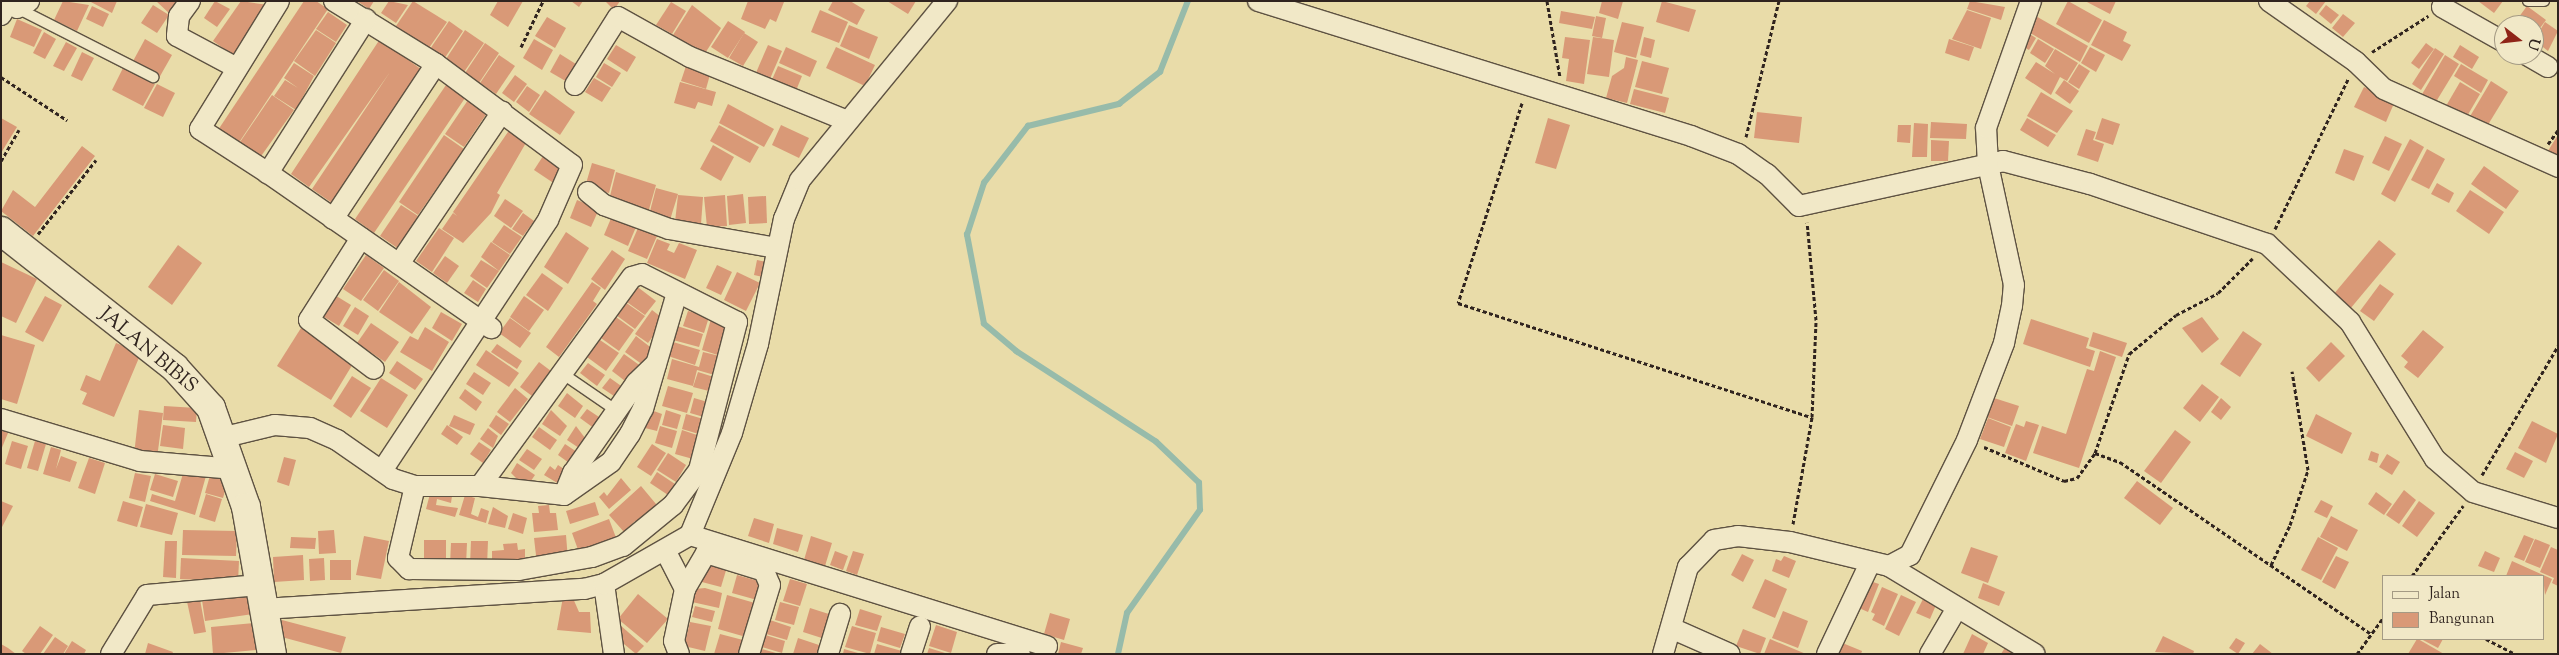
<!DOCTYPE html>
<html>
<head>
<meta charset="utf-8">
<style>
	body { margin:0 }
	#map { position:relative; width:2559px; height:655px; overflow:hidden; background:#e9dca9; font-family:"Sorts Mill Goudy",serif }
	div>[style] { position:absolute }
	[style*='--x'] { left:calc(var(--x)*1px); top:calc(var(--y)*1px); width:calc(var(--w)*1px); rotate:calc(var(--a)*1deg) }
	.stream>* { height:5.5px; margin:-2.75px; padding:0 2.75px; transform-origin:2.75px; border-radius:2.75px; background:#97bbaa }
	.building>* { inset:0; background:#d99977 }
	.path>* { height:3px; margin-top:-1.5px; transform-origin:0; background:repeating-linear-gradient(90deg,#30241f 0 4px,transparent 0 6.5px) }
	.roads { filter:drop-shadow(1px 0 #5e5242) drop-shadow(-1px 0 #5e5242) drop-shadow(0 1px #5e5242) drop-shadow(0 -1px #5e5242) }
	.lane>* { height:10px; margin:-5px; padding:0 5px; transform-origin:5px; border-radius:5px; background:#f1e8c7 }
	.street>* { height:20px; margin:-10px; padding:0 10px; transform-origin:10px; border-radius:10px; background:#f1e8c7 }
	.secondary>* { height:28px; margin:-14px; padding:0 14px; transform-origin:14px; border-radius:14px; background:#f1e8c7 }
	span { translate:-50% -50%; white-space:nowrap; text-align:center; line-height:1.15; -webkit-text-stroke:5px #f1e8c7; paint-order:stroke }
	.street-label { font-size:20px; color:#30241f }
	.frame { position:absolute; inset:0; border:2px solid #30241f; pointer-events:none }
	.legend { position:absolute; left:2382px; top:575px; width:162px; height:65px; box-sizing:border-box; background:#f1e8c7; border:1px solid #a49a84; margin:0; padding:6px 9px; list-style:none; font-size:15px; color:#30241f }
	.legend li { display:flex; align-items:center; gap:10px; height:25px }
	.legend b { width:25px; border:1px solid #a49a84 }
	.north { position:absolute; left:2494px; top:15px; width:50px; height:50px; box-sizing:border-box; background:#f1e8c7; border:1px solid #a49a84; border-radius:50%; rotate:106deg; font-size:14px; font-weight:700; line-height:20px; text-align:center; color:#30241f }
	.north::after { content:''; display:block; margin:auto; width:18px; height:22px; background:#8f2418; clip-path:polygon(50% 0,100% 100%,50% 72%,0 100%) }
</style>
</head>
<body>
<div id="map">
	<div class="stream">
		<i style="--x:1118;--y:654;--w:42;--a:-77.6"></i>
		<i style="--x:1127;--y:613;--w:126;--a:-54.7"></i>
		<i style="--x:1200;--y:510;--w:27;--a:-92"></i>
		<i style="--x:1199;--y:483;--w:59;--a:-136.4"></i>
		<i style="--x:1156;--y:442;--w:166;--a:-147.1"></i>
		<i style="--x:1017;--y:352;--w:43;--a:-139.7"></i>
		<i style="--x:984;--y:324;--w:91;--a:-100.8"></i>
		<i style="--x:967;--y:235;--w:55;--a:-71.9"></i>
		<i style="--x:984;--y:183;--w:72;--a:-52.3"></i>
		<i style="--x:1028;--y:126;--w:94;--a:-13.6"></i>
		<i style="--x:1119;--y:104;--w:52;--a:-38"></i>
		<i style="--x:1160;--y:72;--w:76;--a:-68.5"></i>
	</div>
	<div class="building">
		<i style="clip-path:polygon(63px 1px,89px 5px,77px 31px,54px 20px)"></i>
		<i style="clip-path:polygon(89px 1px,117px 1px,112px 13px)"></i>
		<i style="clip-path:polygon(156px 1px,181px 1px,171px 15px)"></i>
		<i style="clip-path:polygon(215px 1px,230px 9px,217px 27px,204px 18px)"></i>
		<i style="clip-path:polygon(241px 1px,268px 5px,233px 55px,213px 41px)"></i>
		<i style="clip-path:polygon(304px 1px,316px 1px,328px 9px,238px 144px,218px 130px)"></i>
		<i style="clip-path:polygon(357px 1px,374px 1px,369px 9px)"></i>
		<i style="clip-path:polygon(389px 1px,408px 5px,396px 23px,381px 13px)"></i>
		<i style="clip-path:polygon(413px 1px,447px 22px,429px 48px,396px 26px)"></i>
		<i style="clip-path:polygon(498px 1px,523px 1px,508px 27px,490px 15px)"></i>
		<i style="clip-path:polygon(571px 1px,583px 1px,579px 7px)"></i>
		<i style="clip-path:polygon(605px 1px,620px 1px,614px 10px)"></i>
		<i style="clip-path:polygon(748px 1px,781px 1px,784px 2px,776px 22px,770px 19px,765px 29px,741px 19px)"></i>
		<i style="clip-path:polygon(833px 1px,850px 1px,865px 10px,857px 25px,828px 10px)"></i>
		<i style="clip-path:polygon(887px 1px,916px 1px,908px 14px)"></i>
		<i style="clip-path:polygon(1602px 1px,1623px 1px,1618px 19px,1599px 13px)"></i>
		<i style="clip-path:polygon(1662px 1px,1696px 10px,1689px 32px,1656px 22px)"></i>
		<i style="clip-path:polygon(1970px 1px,2005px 7px,2001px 20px,1967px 9px)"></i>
		<i style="clip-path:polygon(2068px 1px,2102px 20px,2089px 43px,2056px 24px)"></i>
		<i style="clip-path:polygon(2085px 1px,2116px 1px,2110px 14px)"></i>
		<i style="clip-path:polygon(2310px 1px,2326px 1px,2316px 14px,2306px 6px)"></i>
		<i style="clip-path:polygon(2478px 1px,2503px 1px,2494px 13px)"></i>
		<i style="clip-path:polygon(671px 2px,686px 11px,672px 34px,656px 25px)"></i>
		<i style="clip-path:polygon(153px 5px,169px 15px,157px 33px,141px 23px)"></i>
		<i style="clip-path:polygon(692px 5px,721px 28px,704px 55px,673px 35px)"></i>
		<i style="clip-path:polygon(2326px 5px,2339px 15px,2331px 24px,2319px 14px)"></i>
		<i style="clip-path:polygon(92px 6px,109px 14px,103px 27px,86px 19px)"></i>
		<i style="clip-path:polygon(2527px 6px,2546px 20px,2534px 36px,2534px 25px,2513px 25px)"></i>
		<i style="clip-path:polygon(820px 10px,848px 22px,839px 43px,811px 32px)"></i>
		<i style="clip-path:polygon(1967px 10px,1991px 18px,1981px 49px,1952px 39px)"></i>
		<i style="clip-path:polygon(1561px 11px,1595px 17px,1592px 29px,1559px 23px)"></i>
		<i style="clip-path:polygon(328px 12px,347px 25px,336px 42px,316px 29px)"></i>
		<i style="clip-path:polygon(2343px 14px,2355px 23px,2343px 37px,2332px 28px)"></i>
		<i style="clip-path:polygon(2034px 15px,2088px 46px,2080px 62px,2025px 30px)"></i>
		<i style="clip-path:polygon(1596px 16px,1606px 18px,1602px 38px,1592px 36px)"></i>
		<i style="clip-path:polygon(547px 17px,566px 28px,555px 48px,535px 36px)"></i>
		<i style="clip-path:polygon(17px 19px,42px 30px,34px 47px,10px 37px)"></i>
		<i style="clip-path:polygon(2104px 20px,2127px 32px,2123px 41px,2131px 45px,2122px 61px,2091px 45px)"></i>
		<i style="clip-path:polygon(449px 21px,463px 31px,444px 59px,430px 49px)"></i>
		<i style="clip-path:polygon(728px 21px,745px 32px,728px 58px,711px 47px)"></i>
		<i style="clip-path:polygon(1622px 22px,1644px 27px,1636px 58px,1614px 52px)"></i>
		<i style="clip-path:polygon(2545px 22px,2558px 31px,2548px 51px,2534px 40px)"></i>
		<i style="clip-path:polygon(849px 25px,878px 37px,869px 59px,840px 46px)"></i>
		<i style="clip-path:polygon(316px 30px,336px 43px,315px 76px,294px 61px)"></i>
		<i style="clip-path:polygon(465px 30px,484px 43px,464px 72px,446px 59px)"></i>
		<i style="clip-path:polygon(44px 32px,56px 39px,45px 59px,33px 53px)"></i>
		<i style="clip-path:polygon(744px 33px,758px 42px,743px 66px,729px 58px)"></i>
		<i style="clip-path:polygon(2028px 33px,2036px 38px,2029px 50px,2020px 45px)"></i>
		<i style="clip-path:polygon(1565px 37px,1590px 40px,1584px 84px,1566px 81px,1569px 59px,1562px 58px)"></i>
		<i style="clip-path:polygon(1593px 37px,1614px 40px,1609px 77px,1587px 74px)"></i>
		<i style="clip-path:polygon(1644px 37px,1655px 40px,1651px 58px,1640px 55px)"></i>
		<i style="clip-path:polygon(145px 39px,172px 55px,159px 78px,132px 63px)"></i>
		<i style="clip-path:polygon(380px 39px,422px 70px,332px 203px,312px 189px,390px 72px,309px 187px,291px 174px)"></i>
		<i style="clip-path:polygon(534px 39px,553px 50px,542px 70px,523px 58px)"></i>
		<i style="clip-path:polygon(1949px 39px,1974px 47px,1969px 61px,1945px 53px)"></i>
		<i style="clip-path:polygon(2038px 39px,2054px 49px,2045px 63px,2030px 53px)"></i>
		<i style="clip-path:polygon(66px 42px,77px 48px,64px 71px,53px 66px)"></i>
		<i style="clip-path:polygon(485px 43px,499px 53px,479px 83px,465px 73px)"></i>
		<i style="clip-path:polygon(2426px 43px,2434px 49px,2419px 69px,2411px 63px)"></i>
		<i style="clip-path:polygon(616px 45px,636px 57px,627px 72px,607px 59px)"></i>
		<i style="clip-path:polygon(768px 45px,782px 51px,769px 81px,755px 75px)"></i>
		<i style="clip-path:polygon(2460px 45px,2479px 57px,2472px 69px,2453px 57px)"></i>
		<i style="clip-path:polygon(786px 47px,817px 61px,810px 77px,779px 63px)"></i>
		<i style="clip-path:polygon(836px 47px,875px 65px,865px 86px,826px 68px)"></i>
		<i style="clip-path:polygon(2090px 47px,2105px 55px,2096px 72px,2081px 63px)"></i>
		<i style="clip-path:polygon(2435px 48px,2444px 54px,2421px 90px,2412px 84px)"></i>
		<i style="clip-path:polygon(2055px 49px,2078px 63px,2067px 81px,2060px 77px,2051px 95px,2025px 78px,2036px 62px,2055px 74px,2045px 66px)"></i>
		<i style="clip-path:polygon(82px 52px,94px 58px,82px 81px,71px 76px)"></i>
		<i style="clip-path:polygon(560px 54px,579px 66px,569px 83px,550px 72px)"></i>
		<i style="clip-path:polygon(499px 55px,515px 66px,496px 94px,480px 83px)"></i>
		<i style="clip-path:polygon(2445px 55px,2459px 64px,2434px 105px,2421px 96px)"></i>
		<i style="clip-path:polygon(1626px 57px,1638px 60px,1627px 103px,1606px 98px,1612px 76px,1624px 68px)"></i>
		<i style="clip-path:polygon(1642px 61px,1669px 68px,1662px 94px,1635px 87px)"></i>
		<i style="clip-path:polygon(294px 63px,314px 76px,296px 110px,274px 96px,285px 80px,298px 88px,284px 78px)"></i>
		<i style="clip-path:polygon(604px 63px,621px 73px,612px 87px,596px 77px)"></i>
		<i style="clip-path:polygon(687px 63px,711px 71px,706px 89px,681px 81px)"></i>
		<i style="clip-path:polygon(2079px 64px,2090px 71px,2079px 89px,2068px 82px)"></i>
		<i style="clip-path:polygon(2461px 64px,2488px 80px,2481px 93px,2454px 76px)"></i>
		<i style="clip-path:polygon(778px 66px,802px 76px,795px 93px,771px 82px)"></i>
		<i style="clip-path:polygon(123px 68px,155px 84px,143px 106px,112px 90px)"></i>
		<i style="clip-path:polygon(515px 75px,527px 84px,514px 102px,502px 93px)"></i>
		<i style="clip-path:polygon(594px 78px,611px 88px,602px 102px,585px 92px)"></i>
		<i style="clip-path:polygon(2064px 80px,2079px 91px,2070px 104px,2055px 93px)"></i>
		<i style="clip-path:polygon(2491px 81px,2508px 92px,2486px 128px,2469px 118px)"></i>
		<i style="clip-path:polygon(680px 82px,716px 92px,712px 106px,698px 102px,695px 109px,674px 103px)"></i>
		<i style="clip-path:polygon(2460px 82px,2480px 94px,2466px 118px,2446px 106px)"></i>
		<i style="clip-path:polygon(157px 84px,175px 93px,163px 117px,144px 108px)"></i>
		<i style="clip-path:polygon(446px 85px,465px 98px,374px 233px,355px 219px)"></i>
		<i style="clip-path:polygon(527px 86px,540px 95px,529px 112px,516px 102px)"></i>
		<i style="clip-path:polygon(2364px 87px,2395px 101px,2386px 122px,2354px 107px)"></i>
		<i style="clip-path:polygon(1634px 89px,1669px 98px,1665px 113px,1630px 104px)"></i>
		<i style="clip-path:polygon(545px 90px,575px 112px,560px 135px,529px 114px)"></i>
		<i style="clip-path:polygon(2041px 92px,2073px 111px,2057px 133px,2027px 116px)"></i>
		<i style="clip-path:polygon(272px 95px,294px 110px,259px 159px,238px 145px)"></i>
		<i style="clip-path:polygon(468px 100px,487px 113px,464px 147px,445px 134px)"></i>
		<i style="clip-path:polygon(728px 104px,774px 129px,764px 147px,719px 123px)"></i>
		<i style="clip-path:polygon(1757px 112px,1802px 117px,1799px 143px,1754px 138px)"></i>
		<i style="clip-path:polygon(1px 118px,17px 127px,1px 153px)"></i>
		<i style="clip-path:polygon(1548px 118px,1570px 125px,1556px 169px,1535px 163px)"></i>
		<i style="clip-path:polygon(2027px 118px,2056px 135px,2048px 147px,2020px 130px)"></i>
		<i style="clip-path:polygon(2102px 118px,2120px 124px,2113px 145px,2095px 139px)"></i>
		<i style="clip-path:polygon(1931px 122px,1967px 124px,1966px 139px,1930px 138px)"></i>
		<i style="clip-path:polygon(1914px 123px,1928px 124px,1927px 157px,1912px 157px)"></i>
		<i style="clip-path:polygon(719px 125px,759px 147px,750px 163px,710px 141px)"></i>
		<i style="clip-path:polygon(781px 125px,809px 138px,799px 158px,772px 145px)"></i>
		<i style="clip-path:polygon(1898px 125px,1911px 125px,1910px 143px,1897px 142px)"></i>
		<i style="clip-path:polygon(510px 129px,527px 141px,497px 193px,500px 195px,491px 213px,463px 243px,442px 229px,453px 213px,457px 216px,453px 212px)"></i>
		<i style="clip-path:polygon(2086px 129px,2096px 132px,2093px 140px,2104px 144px,2098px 162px,2077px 155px)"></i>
		<i style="clip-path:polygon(444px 135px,464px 149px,418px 215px,399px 202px)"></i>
		<i style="clip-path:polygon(2558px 135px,2558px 157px,2546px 154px)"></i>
		<i style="clip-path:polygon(2385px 136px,2402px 144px,2389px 171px,2372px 163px)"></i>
		<i style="clip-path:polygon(2410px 139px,2424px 147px,2395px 202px,2381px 194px)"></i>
		<i style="clip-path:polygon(1931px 140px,1949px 141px,1948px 161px,1931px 161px)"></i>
		<i style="clip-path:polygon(713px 145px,734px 157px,721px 181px,700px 169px)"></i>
		<i style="clip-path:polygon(82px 146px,95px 156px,33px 236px,1px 211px,13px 190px,35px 207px)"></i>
		<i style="clip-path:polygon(2344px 149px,2364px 156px,2354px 181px,2335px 173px)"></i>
		<i style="clip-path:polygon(2427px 149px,2445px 159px,2429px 189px,2411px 180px)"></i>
		<i style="clip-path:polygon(545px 153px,568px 170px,558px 186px,534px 170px)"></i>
		<i style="clip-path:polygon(592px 163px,615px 170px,609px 193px,585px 187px)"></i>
		<i style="clip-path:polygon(2484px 166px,2519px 191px,2506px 209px,2471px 184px)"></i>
		<i style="clip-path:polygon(616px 172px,656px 185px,648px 213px,610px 196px)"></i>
		<i style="clip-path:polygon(2437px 183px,2454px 193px,2449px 203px,2431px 194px)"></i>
		<i style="clip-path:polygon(656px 188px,678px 194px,670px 220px,649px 215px)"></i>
		<i style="clip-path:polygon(2470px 190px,2504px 212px,2489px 234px,2456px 211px)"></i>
		<i style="clip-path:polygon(743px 194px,746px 223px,729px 225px,727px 196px)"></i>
		<i style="clip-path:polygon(678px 195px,703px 197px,701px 224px,675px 222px)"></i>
		<i style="clip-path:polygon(725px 195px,727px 226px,707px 227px,704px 197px)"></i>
		<i style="clip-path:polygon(766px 196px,767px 223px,749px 224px,748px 197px)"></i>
		<i style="clip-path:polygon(505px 199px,523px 211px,511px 228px,494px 216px)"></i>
		<i style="clip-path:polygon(577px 200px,599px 209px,591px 227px,570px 218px)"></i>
		<i style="clip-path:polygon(401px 205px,418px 216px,399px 249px,380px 236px)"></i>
		<i style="clip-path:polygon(523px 213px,534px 221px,523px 236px,512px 229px)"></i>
		<i style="clip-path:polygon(612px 216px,636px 227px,628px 246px,604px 235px)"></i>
		<i style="clip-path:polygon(504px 225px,522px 237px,510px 254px,492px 242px)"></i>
		<i style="clip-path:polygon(439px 228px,454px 238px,432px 272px,416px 261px)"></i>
		<i style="clip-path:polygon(638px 228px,657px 236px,647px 259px,628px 251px)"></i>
		<i style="clip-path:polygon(566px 232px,589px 248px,568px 284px,544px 267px)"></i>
		<i style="clip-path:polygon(657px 239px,670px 244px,667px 250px,674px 253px,679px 243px,697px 250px,685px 279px,647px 263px)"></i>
		<i style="clip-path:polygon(2379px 240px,2396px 254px,2350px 309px,2333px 295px)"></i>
		<i style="clip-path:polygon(491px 242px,510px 255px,499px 271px,481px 257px)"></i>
		<i style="clip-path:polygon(178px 245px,202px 263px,172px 305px,148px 287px)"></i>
		<i style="clip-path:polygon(612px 250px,625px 259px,605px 290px,591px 279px)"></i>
		<i style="clip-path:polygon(366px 255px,384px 268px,361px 301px,343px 289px)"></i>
		<i style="clip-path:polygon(445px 256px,459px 266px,447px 283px,433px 273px)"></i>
		<i style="clip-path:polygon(481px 260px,499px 271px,487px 288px,470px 276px)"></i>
		<i style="clip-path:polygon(757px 260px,767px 262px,763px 277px,754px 275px)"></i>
		<i style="clip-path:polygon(1px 262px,37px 279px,16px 323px,1px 316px)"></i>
		<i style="clip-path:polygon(717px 265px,732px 272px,721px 295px,706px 288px)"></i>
		<i style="clip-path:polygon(384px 270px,399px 281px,378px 311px,363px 300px)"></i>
		<i style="clip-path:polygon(737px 272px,760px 283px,746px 311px,724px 300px)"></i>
		<i style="clip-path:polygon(542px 273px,563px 288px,548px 311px,526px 295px)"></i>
		<i style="clip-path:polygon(473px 280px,486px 289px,478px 302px,464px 293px)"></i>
		<i style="clip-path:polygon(399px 282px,431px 307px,412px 334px,379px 312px)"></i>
		<i style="clip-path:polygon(592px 282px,601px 288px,593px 301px,597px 304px,559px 357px,546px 347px)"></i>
		<i style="clip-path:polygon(2380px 284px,2394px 294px,2374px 321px,2360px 311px)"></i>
		<i style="clip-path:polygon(635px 285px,656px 301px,645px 315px,624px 300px)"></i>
		<i style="clip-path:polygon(333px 294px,351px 305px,339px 326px,321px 315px)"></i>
		<i style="clip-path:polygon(45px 296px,62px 305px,43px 342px,25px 332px)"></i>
		<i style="clip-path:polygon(524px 296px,544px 310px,529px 331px,510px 317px)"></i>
		<i style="clip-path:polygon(625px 302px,645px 316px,635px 329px,616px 315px)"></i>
		<i style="clip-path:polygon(355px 307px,369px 316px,358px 335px,343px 326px)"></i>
		<i style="clip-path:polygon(652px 310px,665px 320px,648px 343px,635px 334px)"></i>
		<i style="clip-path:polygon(688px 311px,709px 317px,704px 333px,683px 326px)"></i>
		<i style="clip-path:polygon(441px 312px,462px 324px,452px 341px,432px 328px)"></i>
		<i style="clip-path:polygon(616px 317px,634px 330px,619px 351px,601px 338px)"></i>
		<i style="clip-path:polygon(2202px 317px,2219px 339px,2202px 353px,2182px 328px)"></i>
		<i style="clip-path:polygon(510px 318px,531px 333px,520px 348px,499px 333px)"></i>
		<i style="clip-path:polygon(711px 319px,733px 326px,724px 357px,702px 350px)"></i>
		<i style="clip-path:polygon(2031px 319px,2089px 338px,2086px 348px,2095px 351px,2090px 367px,2023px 344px)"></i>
		<i style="clip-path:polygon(371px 323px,399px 342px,385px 362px,357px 343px)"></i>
		<i style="clip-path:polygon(677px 326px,703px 334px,699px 347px,673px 340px)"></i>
		<i style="clip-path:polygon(425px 327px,449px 342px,432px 371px,400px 352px,410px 336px,418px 340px)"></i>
		<i style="clip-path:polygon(301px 328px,354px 362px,331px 400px,277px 366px)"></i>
		<i style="clip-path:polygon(2423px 330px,2444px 347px,2418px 378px,2404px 367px,2408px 362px,2401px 356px)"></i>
		<i style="clip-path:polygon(2243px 331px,2262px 344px,2240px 377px,2220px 364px)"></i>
		<i style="clip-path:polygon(2093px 332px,2127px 343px,2122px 357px,2089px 346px)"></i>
		<i style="clip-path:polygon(1px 335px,35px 345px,17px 404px,1px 399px)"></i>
		<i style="clip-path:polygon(636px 336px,654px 350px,643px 365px,625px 352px)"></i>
		<i style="clip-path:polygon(600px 340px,619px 353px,606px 371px,587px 357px)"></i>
		<i style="clip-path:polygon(673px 342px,700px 350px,695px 365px,668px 356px)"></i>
		<i style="clip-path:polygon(2331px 342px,2345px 356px,2319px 382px,2306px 368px)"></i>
		<i style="clip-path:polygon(116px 343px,141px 353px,114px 417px,82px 404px,87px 393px,80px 390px,86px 375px,100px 381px)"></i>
		<i style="clip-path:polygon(497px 344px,522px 361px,517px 369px,491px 352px)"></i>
		<i style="clip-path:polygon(486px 350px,519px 373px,509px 387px,476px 365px)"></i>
		<i style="clip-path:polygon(2100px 351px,2116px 357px,2079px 468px,2033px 453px,2042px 426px,2066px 434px,2087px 369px,2094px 371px)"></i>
		<i style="clip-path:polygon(703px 352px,724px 357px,718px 376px,697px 370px,693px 386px,667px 379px,672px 359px,699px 367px)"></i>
		<i style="clip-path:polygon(624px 354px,642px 367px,629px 384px,612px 371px)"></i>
		<i style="clip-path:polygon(397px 361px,423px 379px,415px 390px,389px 373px)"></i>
		<i style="clip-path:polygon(539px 362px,551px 371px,532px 396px,520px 387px)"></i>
		<i style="clip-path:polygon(588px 363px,605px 375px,597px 386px,580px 373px)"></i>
		<i style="clip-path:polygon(474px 372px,491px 383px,483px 395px,466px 384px)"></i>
		<i style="clip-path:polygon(698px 372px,717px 378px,713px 392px,693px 387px)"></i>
		<i style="clip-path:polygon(352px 376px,371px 388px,351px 418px,333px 406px)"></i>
		<i style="clip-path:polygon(381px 378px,408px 395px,387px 428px,360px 411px)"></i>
		<i style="clip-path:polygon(610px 378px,624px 388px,617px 398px,602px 388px)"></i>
		<i style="clip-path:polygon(2202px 384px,2219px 397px,2200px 422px,2183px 408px)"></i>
		<i style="clip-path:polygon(668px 386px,693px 393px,687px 413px,662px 406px)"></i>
		<i style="clip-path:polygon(515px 388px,528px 399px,510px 422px,497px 412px)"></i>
		<i style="clip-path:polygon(465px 389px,482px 402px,476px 411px,459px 398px)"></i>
		<i style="clip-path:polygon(567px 393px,583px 406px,575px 418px,558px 406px)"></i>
		<i style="clip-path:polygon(694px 398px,711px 403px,707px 418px,690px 413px)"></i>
		<i style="clip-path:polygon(1994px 398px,2019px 406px,2012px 426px,1987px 417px)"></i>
		<i style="clip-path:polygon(2221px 398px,2231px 407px,2221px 420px,2211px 412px)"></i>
		<i style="clip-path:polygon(164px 406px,197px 408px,196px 422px,163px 420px)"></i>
		<i style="clip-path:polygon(587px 409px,602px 419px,595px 429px,580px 418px)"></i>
		<i style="clip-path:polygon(139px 410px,163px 413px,157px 458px,134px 455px)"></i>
		<i style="clip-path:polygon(551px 410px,567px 426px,560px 436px,542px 424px)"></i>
		<i style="clip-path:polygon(651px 410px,662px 414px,657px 431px,645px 428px)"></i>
		<i style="clip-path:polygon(666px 410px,681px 415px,677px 429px,662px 425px)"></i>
		<i style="clip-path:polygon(686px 414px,707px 420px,702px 435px,682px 429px)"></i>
		<i style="clip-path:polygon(2316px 414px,2352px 433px,2342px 454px,2306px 436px)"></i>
		<i style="clip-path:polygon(454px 415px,475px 424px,470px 435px,449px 426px)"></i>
		<i style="clip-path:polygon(496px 415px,509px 424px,501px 435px,489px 426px)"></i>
		<i style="clip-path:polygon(1988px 418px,2011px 427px,2004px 447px,1980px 439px)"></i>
		<i style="clip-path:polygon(2026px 421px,2039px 425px,2026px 461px,2005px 453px,2016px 424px,2024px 427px)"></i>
		<i style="clip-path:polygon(2532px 421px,2558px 434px,2546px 463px,2518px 448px)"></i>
		<i style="clip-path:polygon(163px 425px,185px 428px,183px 449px,160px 446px)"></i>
		<i style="clip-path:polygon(447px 425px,463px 437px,457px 445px,441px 434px)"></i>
		<i style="clip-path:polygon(576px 426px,588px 442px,582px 450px,567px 440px)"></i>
		<i style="clip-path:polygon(660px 426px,677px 431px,672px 448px,655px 443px)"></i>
		<i style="clip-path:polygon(539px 427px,557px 440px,550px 450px,532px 437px)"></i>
		<i style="clip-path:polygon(488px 428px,498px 436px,493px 448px,480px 439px)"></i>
		<i style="clip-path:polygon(1px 430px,8px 433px,1px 450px)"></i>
		<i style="clip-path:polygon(682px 430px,700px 436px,693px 459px,675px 454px)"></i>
		<i style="clip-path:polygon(2175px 430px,2191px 442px,2161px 483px,2144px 471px)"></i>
		<i style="clip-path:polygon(12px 441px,28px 446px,21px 469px,5px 464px)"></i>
		<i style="clip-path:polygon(35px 441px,46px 444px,38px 471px,27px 468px)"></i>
		<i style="clip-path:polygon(479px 442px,491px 450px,483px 463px,470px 454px)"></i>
		<i style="clip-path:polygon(565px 444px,580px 454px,572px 465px,558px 455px)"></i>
		<i style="clip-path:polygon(652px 444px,666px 453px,651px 476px,637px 467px)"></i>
		<i style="clip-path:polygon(51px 447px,61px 450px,56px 469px,61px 456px,77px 462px,70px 482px,43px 474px)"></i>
		<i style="clip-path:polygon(527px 449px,542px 459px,534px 470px,519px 460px)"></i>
		<i style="clip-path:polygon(2371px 451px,2379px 454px,2377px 463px,2368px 460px)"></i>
		<i style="clip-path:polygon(2515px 452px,2533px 461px,2524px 478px,2506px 469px)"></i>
		<i style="clip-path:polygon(668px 453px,686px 465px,676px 482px,657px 470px)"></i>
		<i style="clip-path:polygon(2387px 454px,2400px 462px,2392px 475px,2379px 467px)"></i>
		<i style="clip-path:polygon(284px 457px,296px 460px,289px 486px,277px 482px)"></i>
		<i style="clip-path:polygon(89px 458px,105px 463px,95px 494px,78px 488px)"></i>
		<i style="clip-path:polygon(517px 463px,535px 475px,526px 488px,511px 473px)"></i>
		<i style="clip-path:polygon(558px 465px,567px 471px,559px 484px,544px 475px,550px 466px,555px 470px)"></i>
		<i style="clip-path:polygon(184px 470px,206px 476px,195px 515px,150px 501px,152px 494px,175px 501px)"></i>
		<i style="clip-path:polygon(211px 472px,229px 477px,223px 498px,205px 493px)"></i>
		<i style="clip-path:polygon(657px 472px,675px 484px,668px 495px,650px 483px)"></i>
		<i style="clip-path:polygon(135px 473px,151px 476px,145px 502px,129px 498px)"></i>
		<i style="clip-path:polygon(155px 474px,178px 481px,173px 497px,150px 490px)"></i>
		<i style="clip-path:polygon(621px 478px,631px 490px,609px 509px,599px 497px,604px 492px,607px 496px)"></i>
		<i style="clip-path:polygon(2137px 481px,2173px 508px,2160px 525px,2124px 498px)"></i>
		<i style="clip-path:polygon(641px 486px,661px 510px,641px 528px,635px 521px,624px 532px,609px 515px)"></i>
		<i style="clip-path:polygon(431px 490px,452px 496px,451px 503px,437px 499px,436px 505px,458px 508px,455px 517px,426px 509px)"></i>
		<i style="clip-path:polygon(2404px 490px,2416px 500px,2399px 524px,2386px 515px)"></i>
		<i style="clip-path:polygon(2376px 492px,2392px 504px,2384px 515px,2368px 504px)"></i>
		<i style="clip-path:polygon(206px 494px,222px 499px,215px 522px,199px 517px)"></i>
		<i style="clip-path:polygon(465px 495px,475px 498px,471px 514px,478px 517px,481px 508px,489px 511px,486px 523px,459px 515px)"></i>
		<i style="clip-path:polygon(2321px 500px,2333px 506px,2327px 518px,2314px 512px)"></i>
		<i style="clip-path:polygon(1px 501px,13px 506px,1px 529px)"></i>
		<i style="clip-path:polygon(123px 501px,143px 507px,137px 527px,117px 521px)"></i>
		<i style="clip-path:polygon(2419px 501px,2435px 513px,2417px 537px,2402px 526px)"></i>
		<i style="clip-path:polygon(595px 502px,599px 515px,570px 524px,566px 511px)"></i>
		<i style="clip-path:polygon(146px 504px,178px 513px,172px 535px,140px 527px)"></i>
		<i style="clip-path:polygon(549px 505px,550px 513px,556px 513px,558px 530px,534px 532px,532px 513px,539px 513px,538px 506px)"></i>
		<i style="clip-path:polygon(493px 507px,508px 516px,505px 528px,488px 524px)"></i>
		<i style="clip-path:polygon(513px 513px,527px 518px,523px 534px,508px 529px)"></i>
		<i style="clip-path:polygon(2331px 516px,2358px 530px,2347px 551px,2320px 537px)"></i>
		<i style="clip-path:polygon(754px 518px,774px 524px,769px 543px,748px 536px)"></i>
		<i style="clip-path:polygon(609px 519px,618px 543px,581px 558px,572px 533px)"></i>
		<i style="clip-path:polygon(777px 528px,803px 535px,798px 552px,773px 544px)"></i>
		<i style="clip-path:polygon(183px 530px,237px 531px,236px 556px,182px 555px)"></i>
		<i style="clip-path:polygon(334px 530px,336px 553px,319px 554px,318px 531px)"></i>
		<i style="clip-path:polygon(566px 535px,568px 560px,537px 564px,534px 538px)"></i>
		<i style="clip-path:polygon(2524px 535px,2534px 539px,2524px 561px,2514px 557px)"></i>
		<i style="clip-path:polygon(364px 536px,389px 541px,381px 579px,356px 575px)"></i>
		<i style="clip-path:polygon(811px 536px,832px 543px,825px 566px,804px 560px)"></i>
		<i style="clip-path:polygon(291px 537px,316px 538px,315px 549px,290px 548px)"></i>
		<i style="clip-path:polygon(2318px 537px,2338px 548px,2321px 580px,2301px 570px)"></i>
		<i style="clip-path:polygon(2535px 539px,2550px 545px,2540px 568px,2525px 562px)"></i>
		<i style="clip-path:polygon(424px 540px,446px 540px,446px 566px,424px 566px)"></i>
		<i style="clip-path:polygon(165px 541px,177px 541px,176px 578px,163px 577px)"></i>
		<i style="clip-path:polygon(471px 541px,488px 541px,487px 566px,470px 565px)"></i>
		<i style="clip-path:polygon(451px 543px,467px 543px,466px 565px,450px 565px)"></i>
		<i style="clip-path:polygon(517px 543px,518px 550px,525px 549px,525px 566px,492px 568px,492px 551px,504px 550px,503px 544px)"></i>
		<i style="clip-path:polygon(1971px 547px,1998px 556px,1988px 583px,1961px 573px)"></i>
		<i style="clip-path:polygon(2551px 547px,2558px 550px,2558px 586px,2552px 583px,2554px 578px,2540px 572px)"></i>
		<i style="clip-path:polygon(835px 551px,848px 556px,843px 570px,830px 565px)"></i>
		<i style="clip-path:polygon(853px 551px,864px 554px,857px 575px,846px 571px)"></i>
		<i style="clip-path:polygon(2485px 551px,2500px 558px,2494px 572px,2478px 566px)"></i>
		<i style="clip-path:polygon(1742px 554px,1754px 560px,1743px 582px,1731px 575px)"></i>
		<i style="clip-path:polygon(303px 555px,304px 580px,274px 582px,273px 557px)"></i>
		<i style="clip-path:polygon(1784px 556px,1796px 561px,1789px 578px,1772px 571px,1776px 559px,1781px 561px)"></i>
		<i style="clip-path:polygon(2336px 556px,2349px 562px,2335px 589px,2322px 582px)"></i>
		<i style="clip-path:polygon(181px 558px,239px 561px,238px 582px,180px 579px)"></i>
		<i style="clip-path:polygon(324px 558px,325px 580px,310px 581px,309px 559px)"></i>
		<i style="clip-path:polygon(330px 560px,351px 560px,351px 580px,330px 580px)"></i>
		<i style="clip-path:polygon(704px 560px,727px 567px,721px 587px,698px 581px)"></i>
		<i style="clip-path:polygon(2512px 561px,2552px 579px,2545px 595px,2543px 576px,2506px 576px)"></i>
		<i style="clip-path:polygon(737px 575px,762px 582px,757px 600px,732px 593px)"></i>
		<i style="clip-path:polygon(790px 579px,807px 584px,800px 606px,783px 601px)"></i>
		<i style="clip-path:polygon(1765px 579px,1787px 589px,1775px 618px,1752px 608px)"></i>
		<i style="clip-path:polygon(1870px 581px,1879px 584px,1868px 612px,1859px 608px)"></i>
		<i style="clip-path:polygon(1983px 583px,2005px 592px,1999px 606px,1978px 598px)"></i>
		<i style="clip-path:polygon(1882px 587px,1898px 594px,1884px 626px,1872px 620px,1875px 614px,1871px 612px)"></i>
		<i style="clip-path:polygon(705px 588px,722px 593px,719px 608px,692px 602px,695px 589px)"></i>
		<i style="clip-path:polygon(250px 593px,253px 614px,205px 621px,202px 600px)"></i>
		<i style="clip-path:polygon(199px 594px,206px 632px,194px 634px,186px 597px)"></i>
		<i style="clip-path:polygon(638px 594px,668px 619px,647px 643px,618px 619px)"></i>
		<i style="clip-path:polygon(727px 595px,755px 603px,746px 637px,718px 629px)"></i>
		<i style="clip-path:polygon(1901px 595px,1916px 602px,1899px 636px,1885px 629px)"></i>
		<i style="clip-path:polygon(572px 596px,579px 612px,590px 612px,591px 633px,557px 630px,563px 597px)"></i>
		<i style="clip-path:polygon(1923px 599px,1936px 605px,1930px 619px,1916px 613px)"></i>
		<i style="clip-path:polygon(780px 602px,799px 607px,794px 625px,775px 620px)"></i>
		<i style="clip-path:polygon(695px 606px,715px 611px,712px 622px,692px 617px)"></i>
		<i style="clip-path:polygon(810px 608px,835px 616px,828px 640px,803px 632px)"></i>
		<i style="clip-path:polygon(860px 609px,882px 616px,877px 631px,855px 625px)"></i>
		<i style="clip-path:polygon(1783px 611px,1808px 621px,1798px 648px,1772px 638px)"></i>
		<i style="clip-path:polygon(1050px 613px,1070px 619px,1064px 640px,1044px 634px)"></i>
		<i style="clip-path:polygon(767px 619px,791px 627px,787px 640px,763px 633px)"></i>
		<i style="clip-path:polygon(282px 620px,346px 637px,341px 653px,278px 636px)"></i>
		<i style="clip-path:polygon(690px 622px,711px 626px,705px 651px,684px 646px)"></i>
		<i style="clip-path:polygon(254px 623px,256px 650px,213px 654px,211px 627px)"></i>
		<i style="clip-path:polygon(620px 625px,644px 646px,636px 654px,612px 634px)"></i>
		<i style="clip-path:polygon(936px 625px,957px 632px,951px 653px,929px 646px)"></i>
		<i style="clip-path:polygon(40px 626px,53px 635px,40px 654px,26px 654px,22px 651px)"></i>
		<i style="clip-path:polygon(852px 626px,876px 633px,870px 654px,845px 647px)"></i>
		<i style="clip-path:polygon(881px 627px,905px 634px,900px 648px,877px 641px)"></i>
		<i style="clip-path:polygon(1743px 629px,1766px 638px,1760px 654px,1736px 646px)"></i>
		<i style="clip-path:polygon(720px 634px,743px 640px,739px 654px,714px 654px)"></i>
		<i style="clip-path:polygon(762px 634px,785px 641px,782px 653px,759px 646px)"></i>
		<i style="clip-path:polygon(1972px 634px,1988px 643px,1983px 654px,1963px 654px)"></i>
		<i style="clip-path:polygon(2163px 636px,2194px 651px,2193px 654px,2155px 652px)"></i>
		<i style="clip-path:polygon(55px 637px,68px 646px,63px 654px,43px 654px)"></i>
		<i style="clip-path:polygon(798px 638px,825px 647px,822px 654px,793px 654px)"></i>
		<i style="clip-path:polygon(2236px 638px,2245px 643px,2238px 654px,2229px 648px)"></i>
		<i style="clip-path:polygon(1770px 639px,1806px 654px,1764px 654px)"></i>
		<i style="clip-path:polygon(2417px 639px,2418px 639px,2444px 654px,2408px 654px)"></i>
		<i style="clip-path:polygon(2421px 639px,2443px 639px,2438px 648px)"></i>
		<i style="clip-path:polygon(72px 641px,86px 650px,84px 654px,64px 654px)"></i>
		<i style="clip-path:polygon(1061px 642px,1083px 648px,1081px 654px,1058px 654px)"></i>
		<i style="clip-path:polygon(1840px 642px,1862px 651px,1861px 654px,1836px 654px)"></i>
		<i style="clip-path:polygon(148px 643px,173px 652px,172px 654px,145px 654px)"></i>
		<i style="clip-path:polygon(1px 644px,8px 648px,16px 654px,1px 654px)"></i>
		<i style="clip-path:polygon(877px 644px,909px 653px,909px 654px,874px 654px)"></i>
		<i style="clip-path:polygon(2260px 644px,2273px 654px,2252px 654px)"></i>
		<i style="clip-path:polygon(2006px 646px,2020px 654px,2001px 654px)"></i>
		<i style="clip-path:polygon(758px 648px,776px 653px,775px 654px,756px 654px)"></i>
		<i style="clip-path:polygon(929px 648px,945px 653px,945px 654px,927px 654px)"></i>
		<i style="clip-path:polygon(844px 649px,858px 653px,858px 654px,843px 654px)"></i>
	</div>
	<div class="path">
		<i style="--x:1547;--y:1;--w:77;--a:80.3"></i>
		<i style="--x:521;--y:47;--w:51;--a:-64.4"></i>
		<i style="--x:2372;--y:52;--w:67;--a:-32.7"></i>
		<i style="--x:1;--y:77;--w:79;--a:33.1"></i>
		<i style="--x:1522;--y:103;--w:210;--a:107.7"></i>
		<i style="--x:1458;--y:303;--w:372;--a:17.9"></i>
		<i style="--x:1746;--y:137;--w:140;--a:-76.4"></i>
		<i style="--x:2548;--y:144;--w:17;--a:-54"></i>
		<i style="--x:1;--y:161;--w:36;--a:-60"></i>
		<i style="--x:2275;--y:229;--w:167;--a:-64"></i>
		<i style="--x:38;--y:234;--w:94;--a:-51.9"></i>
		<i style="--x:1984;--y:447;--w:87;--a:23"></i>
		<i style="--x:2064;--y:481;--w:13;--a:-13"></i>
		<i style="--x:2077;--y:478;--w:31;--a:-54"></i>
		<i style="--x:2095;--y:453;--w:27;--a:20"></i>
		<i style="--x:2120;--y:462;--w:304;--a:34.4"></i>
		<i style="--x:2095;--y:453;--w:105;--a:-71"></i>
		<i style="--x:2129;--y:354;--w:61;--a:-39.7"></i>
		<i style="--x:2176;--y:315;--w:47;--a:-27.6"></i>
		<i style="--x:2218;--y:293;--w:49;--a:-45"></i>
		<i style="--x:2482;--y:475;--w:150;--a:-59.5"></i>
		<i style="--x:1793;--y:524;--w:109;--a:-79.9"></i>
		<i style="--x:1812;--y:417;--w:97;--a:-87.6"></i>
		<i style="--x:1816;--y:320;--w:98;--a:-95.2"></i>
		<i style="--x:2271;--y:565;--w:44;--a:-64.6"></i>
		<i style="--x:2290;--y:525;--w:58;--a:-71.9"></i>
		<i style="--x:2308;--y:470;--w:100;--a:-99.2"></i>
		<i style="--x:2412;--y:576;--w:87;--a:-53.9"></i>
		<i style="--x:2486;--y:639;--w:33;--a:27"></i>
		<i style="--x:2357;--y:654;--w:44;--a:-54.2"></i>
	</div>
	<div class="roads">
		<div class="lane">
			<i style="--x:2528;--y:1;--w:16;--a:0"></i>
			<i style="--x:17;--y:8;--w:153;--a:26.9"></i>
			<i style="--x:563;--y:374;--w:65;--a:34.4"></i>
		</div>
		<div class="street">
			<i style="--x:190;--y:1;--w:19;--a:126"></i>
			<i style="--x:179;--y:16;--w:20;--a:96"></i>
			<i style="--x:177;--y:36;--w:68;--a:28.1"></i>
			<i style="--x:334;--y:1;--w:120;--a:31.7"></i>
			<i style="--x:436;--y:64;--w:169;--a:36.6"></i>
			<i style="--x:572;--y:165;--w:60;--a:113.6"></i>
			<i style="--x:548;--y:220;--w:301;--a:123.5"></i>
			<i style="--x:1258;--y:1;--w:454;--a:17.3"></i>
			<i style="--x:1691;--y:136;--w:50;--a:21"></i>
			<i style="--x:1738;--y:154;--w:35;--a:35"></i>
			<i style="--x:1767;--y:174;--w:45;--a:45"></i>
			<i style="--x:1799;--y:206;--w:209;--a:-12.4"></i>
			<i style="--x:2003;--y:161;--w:90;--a:14.8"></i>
			<i style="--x:2090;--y:184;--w:187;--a:18.7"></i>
			<i style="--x:2267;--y:244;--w:114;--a:43.2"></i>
			<i style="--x:2350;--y:322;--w:161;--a:58.2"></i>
			<i style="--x:2435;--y:459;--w:50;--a:41"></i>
			<i style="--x:2473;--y:492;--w:89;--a:17"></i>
			<i style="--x:2269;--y:1;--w:106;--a:35"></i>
			<i style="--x:2356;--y:62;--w:39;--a:44"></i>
			<i style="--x:2384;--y:89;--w:191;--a:24.1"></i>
			<i style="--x:2442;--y:7;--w:71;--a:29.4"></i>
			<i style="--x:17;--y:8;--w:14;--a:-30"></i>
			<i style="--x:1;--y:15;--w:16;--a:-60"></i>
			<i style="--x:366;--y:19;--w:183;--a:122.5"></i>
			<i style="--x:268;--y:173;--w:272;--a:34.8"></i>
			<i style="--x:2527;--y:55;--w:24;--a:30"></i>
			<i style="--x:575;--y:85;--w:80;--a:-57.7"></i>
			<i style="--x:618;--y:17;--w:82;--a:29.1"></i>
			<i style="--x:690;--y:57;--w:170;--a:22.1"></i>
			<i style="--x:268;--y:173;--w:81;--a:-147.1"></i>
			<i style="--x:200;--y:129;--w:150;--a:-58.3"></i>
			<i style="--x:588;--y:192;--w:21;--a:39"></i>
			<i style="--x:604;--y:205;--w:69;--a:20.3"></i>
			<i style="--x:669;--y:229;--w:110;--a:10"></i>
			<i style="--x:333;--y:219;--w:186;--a:-56.4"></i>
			<i style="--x:361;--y:238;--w:97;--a:122.4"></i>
			<i style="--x:309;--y:320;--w:81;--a:37"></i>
			<i style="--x:399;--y:264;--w:184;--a:-55.9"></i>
			<i style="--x:1;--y:419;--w:145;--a:16.8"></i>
			<i style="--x:140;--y:461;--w:95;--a:4.8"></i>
			<i style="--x:225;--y:437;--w:51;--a:-13.5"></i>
			<i style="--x:275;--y:425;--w:35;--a:5"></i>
			<i style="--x:310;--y:428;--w:30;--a:24"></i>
			<i style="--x:337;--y:440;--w:68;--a:34.9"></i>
			<i style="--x:393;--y:479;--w:23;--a:18"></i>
			<i style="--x:415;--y:486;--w:65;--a:0"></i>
			<i style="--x:480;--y:486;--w:84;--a:6.1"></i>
			<i style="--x:564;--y:495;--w:57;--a:-35.1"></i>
			<i style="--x:611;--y:462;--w:34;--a:-56"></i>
			<i style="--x:630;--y:434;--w:28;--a:-63"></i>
			<i style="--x:643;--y:409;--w:121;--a:-73.7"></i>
			<i style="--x:415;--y:486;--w:74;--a:103.3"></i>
			<i style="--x:398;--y:558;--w:16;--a:45"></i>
			<i style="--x:409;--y:569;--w:110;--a:0.5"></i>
			<i style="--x:519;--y:570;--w:74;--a:-10.1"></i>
			<i style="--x:592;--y:557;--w:33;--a:-20"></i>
			<i style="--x:623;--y:546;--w:65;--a:-39.4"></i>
			<i style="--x:673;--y:505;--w:44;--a:-53.4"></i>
			<i style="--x:699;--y:470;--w:153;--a:-75.6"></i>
			<i style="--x:737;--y:322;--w:106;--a:-153.2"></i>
			<i style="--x:642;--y:274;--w:10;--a:163"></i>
			<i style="--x:632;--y:277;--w:258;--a:126"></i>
			<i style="--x:564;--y:495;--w:24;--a:-68"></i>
			<i style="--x:573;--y:473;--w:110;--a:-55"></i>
			<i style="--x:636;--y:383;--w:28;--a:-44"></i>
			<i style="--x:690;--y:535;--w:374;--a:17.3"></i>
			<i style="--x:666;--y:552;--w:42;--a:62.8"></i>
			<i style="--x:685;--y:589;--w:53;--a:101.9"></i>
			<i style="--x:674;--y:641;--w:14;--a:69"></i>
			<i style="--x:1889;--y:566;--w:170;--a:31.1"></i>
			<i style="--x:604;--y:584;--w:71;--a:81.9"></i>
			<i style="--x:685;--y:589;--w:42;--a:-59.7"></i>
			<i style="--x:706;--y:553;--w:61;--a:17.2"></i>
			<i style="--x:764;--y:571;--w:15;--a:67"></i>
			<i style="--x:770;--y:585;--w:72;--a:106.9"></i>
			<i style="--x:263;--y:609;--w:322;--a:-3.6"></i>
			<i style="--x:584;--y:589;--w:21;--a:-14"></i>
			<i style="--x:604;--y:584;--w:99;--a:-29.7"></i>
			<i style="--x:690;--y:535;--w:110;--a:-67.6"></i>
			<i style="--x:732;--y:433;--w:93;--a:-73.7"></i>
			<i style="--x:758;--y:344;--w:128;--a:-78.3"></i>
			<i style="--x:784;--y:219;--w:42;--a:-67.7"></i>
			<i style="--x:800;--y:180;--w:232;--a:-50.6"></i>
			<i style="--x:1671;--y:628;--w:64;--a:23.8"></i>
			<i style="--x:111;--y:654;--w:69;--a:-58.6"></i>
			<i style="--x:147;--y:595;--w:112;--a:-5.1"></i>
			<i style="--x:828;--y:654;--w:42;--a:-73.3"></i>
			<i style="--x:911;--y:654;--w:29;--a:-72"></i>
			<i style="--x:997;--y:654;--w:23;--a:0"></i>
			<i style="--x:1663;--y:654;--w:91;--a:-74"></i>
			<i style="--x:1688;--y:567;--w:37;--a:-46"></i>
			<i style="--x:1714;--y:540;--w:24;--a:-9"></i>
			<i style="--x:1738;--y:536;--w:52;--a:6.6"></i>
			<i style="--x:1790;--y:542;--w:102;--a:13.6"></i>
			<i style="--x:1889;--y:566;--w:24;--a:-28"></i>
			<i style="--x:1910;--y:555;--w:128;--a:-63.6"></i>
			<i style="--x:1967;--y:440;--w:104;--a:-69.1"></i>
			<i style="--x:2004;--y:343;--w:38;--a:-78"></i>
			<i style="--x:2012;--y:306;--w:21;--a:-85"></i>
			<i style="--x:2014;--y:285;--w:123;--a:-102.2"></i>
			<i style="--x:1988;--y:165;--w:37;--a:-93"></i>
			<i style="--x:1986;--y:128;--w:135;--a:-70.5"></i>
			<i style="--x:1827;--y:654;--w:101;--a:-64.7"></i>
			<i style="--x:1930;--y:654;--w:53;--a:-59.6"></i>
		</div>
		<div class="secondary">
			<i style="--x:1;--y:231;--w:221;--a:38.2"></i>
			<i style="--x:175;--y:368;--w:54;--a:48"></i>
			<i style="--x:211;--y:408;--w:105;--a:70.5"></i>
			<i style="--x:246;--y:507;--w:149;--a:80"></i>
		</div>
	</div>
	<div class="street-label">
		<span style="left:148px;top:351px;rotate:40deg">JALAN BIBIS</span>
	</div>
	<div class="frame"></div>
	<ul class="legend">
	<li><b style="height:6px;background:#f1e8c7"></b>Jalan</li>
	<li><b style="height:14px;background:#d99977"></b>Bangunan</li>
	</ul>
	<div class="north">U</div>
</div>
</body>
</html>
